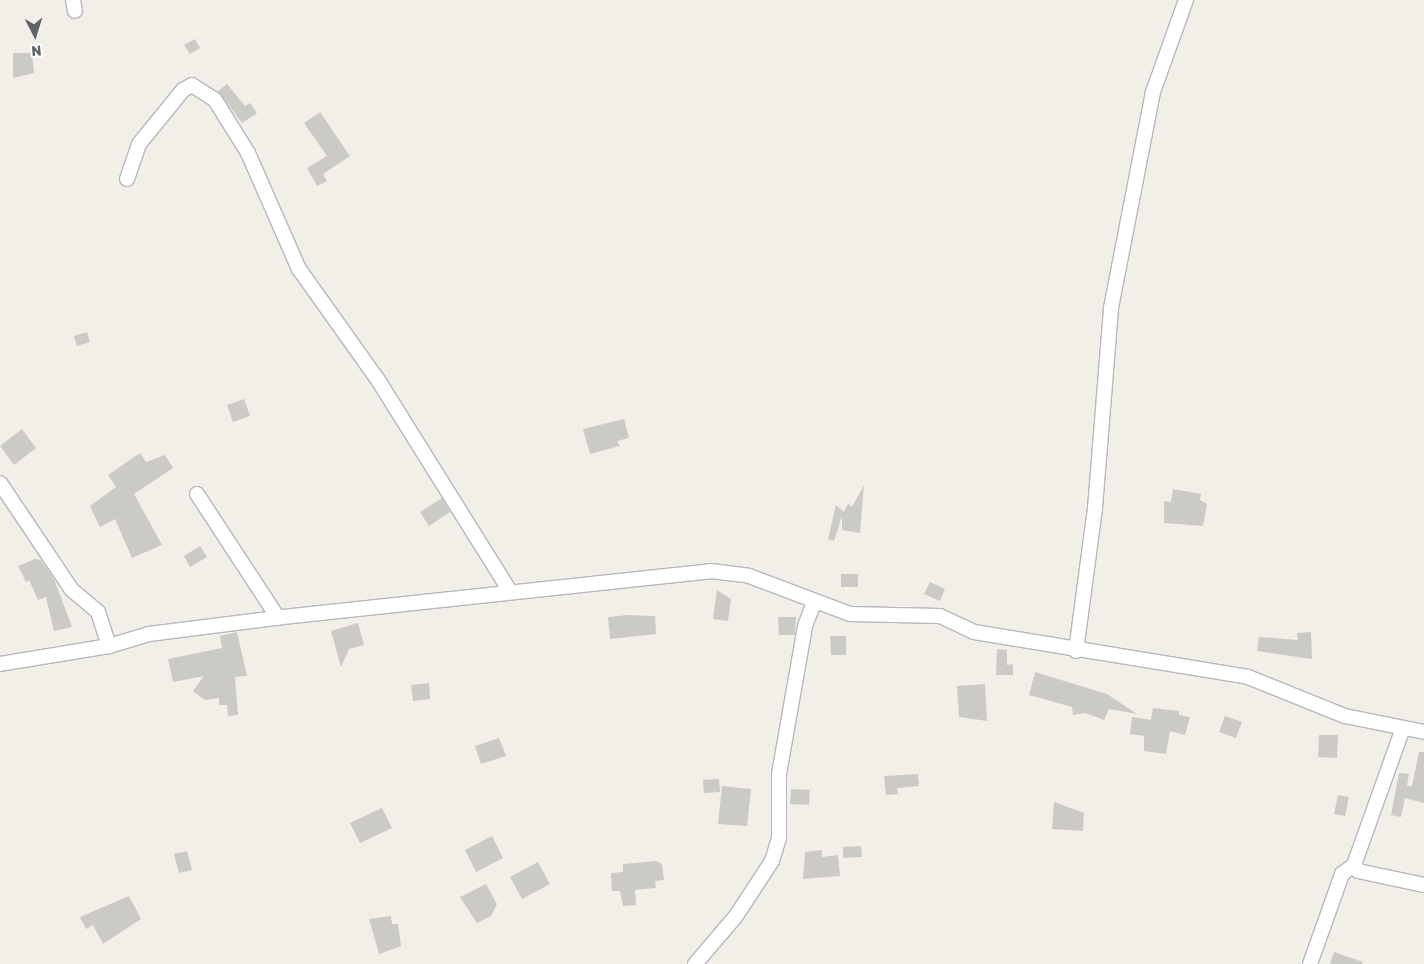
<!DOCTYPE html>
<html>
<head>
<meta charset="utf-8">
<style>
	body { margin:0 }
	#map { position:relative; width:1424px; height:964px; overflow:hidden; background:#f1efe8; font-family:Rubik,sans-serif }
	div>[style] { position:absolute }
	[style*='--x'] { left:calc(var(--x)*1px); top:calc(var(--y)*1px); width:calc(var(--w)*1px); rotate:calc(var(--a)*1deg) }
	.building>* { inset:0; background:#cccac5 }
	.roads { filter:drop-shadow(1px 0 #b5b8bc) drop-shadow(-1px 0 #b5b8bc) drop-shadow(0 1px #b5b8bc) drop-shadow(0 -1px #b5b8bc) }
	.street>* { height:14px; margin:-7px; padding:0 7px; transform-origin:7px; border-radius:7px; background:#fff }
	span { translate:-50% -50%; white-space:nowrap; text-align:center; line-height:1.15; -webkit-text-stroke:4.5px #fff; paint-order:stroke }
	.north { position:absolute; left:10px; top:10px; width:50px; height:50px; -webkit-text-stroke:4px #fff; paint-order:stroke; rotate:175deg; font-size:14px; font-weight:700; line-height:20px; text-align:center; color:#5f6368 }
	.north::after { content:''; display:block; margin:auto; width:18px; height:22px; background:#5f6368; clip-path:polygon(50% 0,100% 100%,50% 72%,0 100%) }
</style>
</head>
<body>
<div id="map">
	<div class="building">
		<i style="clip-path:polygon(195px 39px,200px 48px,190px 54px,184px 45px)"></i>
		<i style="clip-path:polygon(13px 53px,32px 53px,34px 73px,13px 78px)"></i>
		<i style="clip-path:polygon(227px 84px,245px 106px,250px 103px,257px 113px,242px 123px,218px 91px)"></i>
		<i style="clip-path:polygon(320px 112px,350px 156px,323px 174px,327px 181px,317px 186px,307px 168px,327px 156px,304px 123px)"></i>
		<i style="clip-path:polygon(87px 332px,90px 342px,77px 346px,74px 336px)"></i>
		<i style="clip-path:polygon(244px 399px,250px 416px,233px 422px,227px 405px)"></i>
		<i style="clip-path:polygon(624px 419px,629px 438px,617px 441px,620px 446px,590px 454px,583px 429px)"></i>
		<i style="clip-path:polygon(22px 429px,36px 448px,14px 465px,0 446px)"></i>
		<i style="clip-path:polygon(140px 453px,146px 462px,165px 455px,173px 468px,134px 494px,162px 545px,132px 558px,115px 519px,100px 527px,90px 506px,116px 487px,108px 475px)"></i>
		<i style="clip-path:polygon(864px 485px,860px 533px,842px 530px,842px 516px,834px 541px,828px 539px,836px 505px,844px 512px,848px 504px,852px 507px)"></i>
		<i style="clip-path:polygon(1173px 489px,1201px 494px,1200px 500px,1207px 504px,1203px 526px,1164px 523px,1164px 501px,1171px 502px)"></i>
		<i style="clip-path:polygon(442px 498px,450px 512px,429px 526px,420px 512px)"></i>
		<i style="clip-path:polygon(200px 546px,207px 557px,190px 567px,184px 556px)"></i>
		<i style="clip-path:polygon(35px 559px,41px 560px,54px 579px,72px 627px,54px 631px,46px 597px,38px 600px,29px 580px,26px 582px,18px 566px)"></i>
		<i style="clip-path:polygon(841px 574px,858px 574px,858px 587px,841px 587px)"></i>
		<i style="clip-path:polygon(930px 582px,945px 589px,940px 601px,924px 594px)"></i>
		<i style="clip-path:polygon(717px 590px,731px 599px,728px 621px,713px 619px)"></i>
		<i style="clip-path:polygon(627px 615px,655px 616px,656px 634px,610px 639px,608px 617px)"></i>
		<i style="clip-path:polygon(778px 617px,796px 617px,795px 635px,779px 635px)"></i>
		<i style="clip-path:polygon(358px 623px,364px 645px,349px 649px,341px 667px,331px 631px)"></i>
		<i style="clip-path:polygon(237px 632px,247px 676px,235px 677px,238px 715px,228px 716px,227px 705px,219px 705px,219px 698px,205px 700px,193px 691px,204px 676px,173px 682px,168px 659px,222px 648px,220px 636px)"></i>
		<i style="clip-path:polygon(1311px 632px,1312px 659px,1257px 651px,1259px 637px,1298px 640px,1297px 633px)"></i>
		<i style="clip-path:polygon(830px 636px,846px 636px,846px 655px,831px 655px)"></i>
		<i style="clip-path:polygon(997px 649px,1007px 650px,1007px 665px,1013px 664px,1013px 675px,996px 675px)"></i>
		<i style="clip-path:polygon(1035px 672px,1107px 694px,1137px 714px,1109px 709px,1104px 720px,1085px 713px,1073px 715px,1072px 707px,1029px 695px)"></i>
		<i style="clip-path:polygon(429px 683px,430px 699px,413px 701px,411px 685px)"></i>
		<i style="clip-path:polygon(985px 684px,987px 721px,959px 717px,957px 686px)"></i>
		<i style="clip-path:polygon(1153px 708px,1179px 711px,1179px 715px,1190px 717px,1185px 735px,1170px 731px,1166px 754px,1144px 751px,1144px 736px,1130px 734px,1132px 717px,1151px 720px)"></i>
		<i style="clip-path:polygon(1225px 716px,1242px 722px,1236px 738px,1219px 732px)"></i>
		<i style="clip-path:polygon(1319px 735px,1338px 735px,1337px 758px,1318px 757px)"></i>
		<i style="clip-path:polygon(499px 738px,506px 756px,481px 764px,475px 746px)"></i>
		<i style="clip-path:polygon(1419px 752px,1424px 752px,1424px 803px,1405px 798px,1401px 817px,1391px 815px,1399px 773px,1409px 774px,1407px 786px,1412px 786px)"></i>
		<i style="clip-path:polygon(918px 774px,919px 786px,897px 788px,898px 794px,886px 795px,884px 776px)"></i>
		<i style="clip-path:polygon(719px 779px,720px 792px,704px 793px,703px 780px)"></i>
		<i style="clip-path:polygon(722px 786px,751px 789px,747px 826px,718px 824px)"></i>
		<i style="clip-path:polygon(791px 789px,810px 790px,809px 805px,790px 804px)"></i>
		<i style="clip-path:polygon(1338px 795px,1349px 797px,1345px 816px,1334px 814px)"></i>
		<i style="clip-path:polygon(1054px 802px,1084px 813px,1083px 831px,1052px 829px)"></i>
		<i style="clip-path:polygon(382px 808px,392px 828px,360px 843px,350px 823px)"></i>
		<i style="clip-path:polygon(492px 836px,503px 858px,476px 872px,465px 850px)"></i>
		<i style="clip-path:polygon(861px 846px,862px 857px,843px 858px,843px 847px)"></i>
		<i style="clip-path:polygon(822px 850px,822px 857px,838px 855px,840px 876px,803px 879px,805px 852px)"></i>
		<i style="clip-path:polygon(187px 851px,192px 870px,179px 873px,174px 854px)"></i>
		<i style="clip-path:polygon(656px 861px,662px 864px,664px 880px,655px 881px,656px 888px,635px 890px,636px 905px,623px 906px,620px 891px,612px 891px,611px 873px,623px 872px,623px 864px)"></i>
		<i style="clip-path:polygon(538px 862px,550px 884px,522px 899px,510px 877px)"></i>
		<i style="clip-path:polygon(486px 884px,497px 904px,491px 916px,477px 923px,460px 897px)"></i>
		<i style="clip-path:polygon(129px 896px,141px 919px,103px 944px,93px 925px,86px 929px,80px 917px)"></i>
		<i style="clip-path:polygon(391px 916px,392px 924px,398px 924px,401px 946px,379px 954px,369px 919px)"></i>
		<i style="clip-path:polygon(1334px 952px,1363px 962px,1362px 964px,1330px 964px)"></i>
	</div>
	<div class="roads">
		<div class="street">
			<i style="--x:73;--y:0;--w:11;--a:80"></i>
			<i style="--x:127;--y:179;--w:37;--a:-71"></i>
			<i style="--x:139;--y:144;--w:70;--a:-50.8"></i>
			<i style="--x:183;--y:90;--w:10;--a:-29"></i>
			<i style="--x:192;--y:85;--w:27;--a:33"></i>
			<i style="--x:215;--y:100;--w:62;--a:58.1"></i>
			<i style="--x:248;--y:153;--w:127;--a:66.3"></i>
			<i style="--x:299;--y:269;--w:136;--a:54.6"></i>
			<i style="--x:378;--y:380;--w:249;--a:58"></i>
			<i style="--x:0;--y:483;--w:129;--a:56.1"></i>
			<i style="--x:72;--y:590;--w:34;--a:40"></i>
			<i style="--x:98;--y:612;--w:36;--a:72"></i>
			<i style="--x:109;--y:646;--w:110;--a:170.6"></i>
			<i style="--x:197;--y:494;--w:148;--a:56.8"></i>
			<i style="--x:109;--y:646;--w:42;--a:-16.7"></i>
			<i style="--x:149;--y:634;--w:135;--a:-7.2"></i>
			<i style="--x:283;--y:617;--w:430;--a:-6.1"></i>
			<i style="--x:711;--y:571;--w:38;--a:7"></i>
			<i style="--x:749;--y:576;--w:108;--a:20.6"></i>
			<i style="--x:850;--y:614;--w:90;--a:1.3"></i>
			<i style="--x:940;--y:616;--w:38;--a:25"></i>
			<i style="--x:974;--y:632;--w:278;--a:9.3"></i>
			<i style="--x:1248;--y:677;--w:105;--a:21.9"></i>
			<i style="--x:1345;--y:716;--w:81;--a:11.4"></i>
			<i style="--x:1076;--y:651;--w:144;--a:-82.4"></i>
			<i style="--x:1095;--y:508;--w:201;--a:-85.4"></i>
			<i style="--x:1111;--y:308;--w:220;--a:-79"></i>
			<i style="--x:1153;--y:92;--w:98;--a:-70.3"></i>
			<i style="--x:1403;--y:728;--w:145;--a:109.7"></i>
			<i style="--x:1354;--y:865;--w:7;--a:56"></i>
			<i style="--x:1358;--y:871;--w:67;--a:12"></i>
			<i style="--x:695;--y:964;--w:63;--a:-49.5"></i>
			<i style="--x:736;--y:916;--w:66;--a:-56.8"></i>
			<i style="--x:772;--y:861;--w:24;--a:-73"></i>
			<i style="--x:779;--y:838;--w:64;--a:-90"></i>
			<i style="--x:779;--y:774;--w:150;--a:-80"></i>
			<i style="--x:805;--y:626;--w:26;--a:-69"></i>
			<i style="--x:1310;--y:964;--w:96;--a:-70.4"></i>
			<i style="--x:1342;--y:874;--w:15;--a:-37"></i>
		</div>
	</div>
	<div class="north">N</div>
</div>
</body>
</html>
